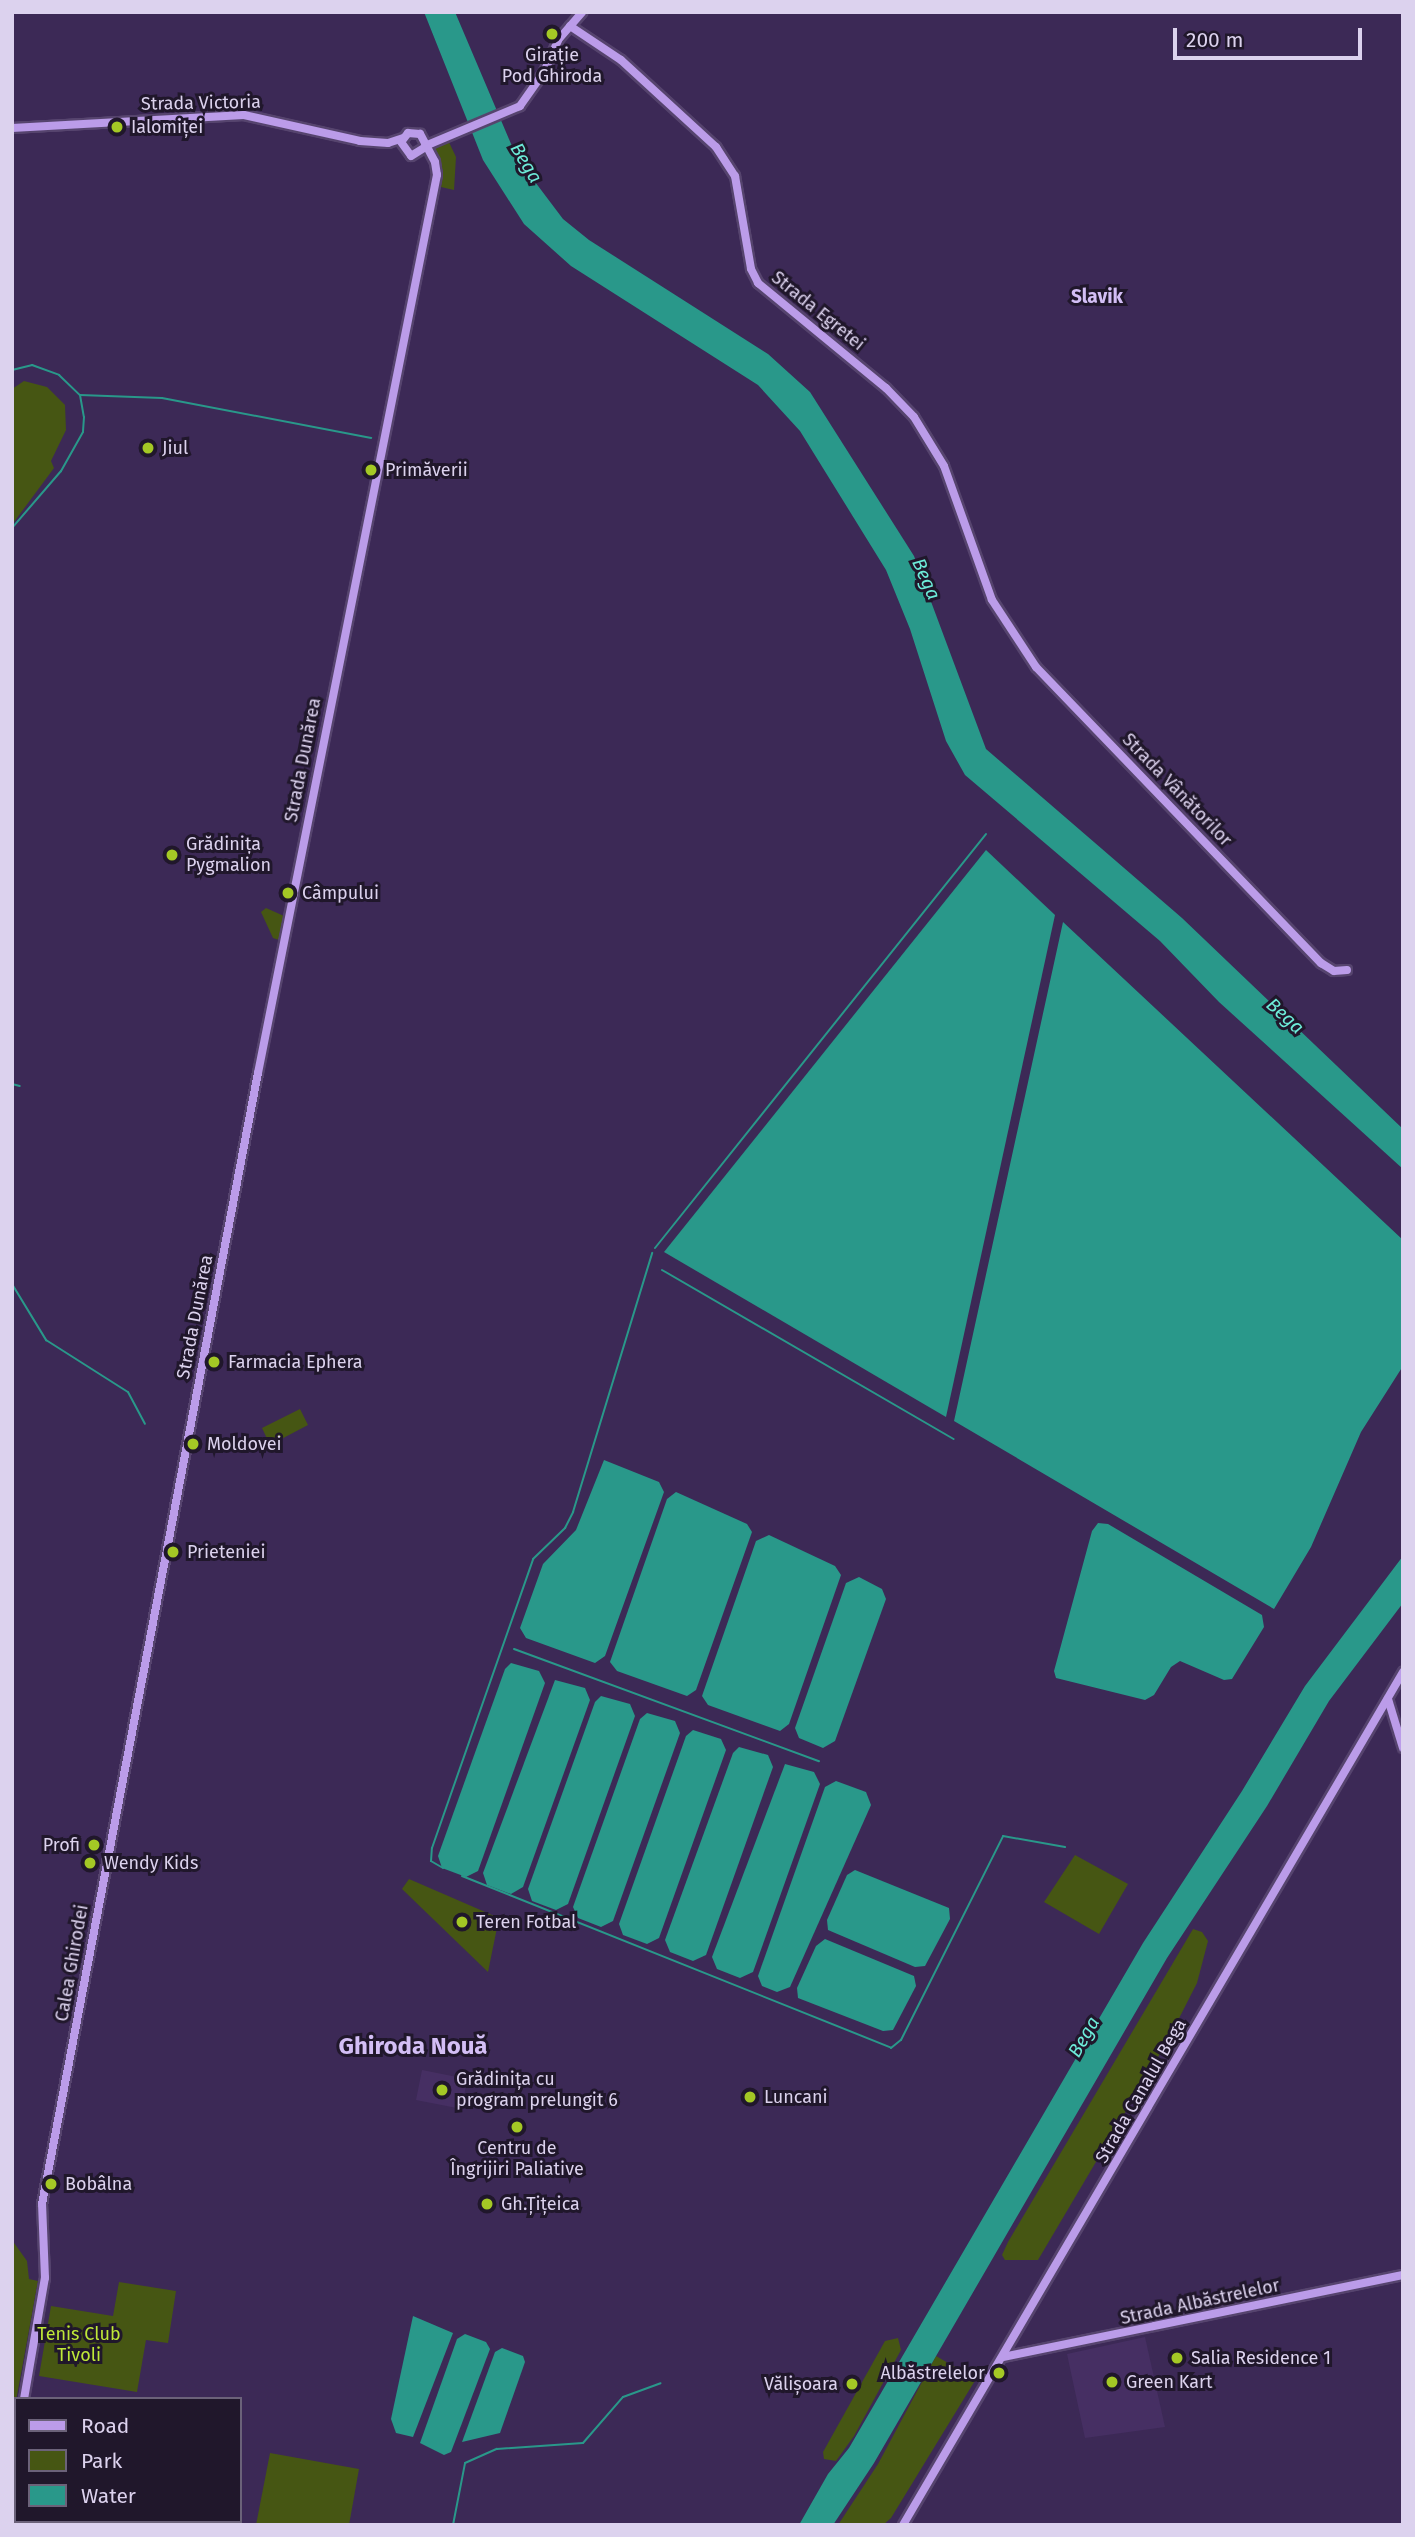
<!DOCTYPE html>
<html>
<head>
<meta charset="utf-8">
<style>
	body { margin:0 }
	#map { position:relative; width:1415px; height:2537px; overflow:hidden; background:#3c2956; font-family:"Fira Sans",sans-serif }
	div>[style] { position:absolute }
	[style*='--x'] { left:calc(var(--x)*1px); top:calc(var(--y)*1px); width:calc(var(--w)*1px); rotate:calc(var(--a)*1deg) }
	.built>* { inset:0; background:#462f63 }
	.green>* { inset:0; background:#465613 }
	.water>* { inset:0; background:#29988a }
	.stream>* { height:2px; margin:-1px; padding:0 1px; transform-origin:1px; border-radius:1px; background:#29988a }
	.roads { filter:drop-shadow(2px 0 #56446e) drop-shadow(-2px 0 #56446e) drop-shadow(0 2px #56446e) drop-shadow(0 -2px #56446e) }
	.secondary>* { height:8px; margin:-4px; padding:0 4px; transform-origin:4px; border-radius:4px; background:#bb9ce9 }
	.dots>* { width:19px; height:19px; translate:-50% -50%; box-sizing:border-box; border:4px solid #20172b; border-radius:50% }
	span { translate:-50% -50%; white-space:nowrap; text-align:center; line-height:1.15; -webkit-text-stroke:6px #20172b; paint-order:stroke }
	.poi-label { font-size:18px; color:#dcd2ee }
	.left { translate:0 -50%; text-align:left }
	.right { translate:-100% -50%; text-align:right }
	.street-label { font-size:18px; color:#dcd2ee }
	.park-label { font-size:18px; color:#bfe838 }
	.water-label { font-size:19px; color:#6decd9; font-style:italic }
	.neighbourhood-label { font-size:19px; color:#d3bef5; font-weight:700 }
	.district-label { font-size:24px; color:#d3bef5; font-weight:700 }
	.frame { position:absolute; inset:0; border:14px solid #dcd2ee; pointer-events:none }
	.legend { position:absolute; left:14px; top:2397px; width:228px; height:126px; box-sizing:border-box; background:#20172b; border:2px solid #6b6279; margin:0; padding:9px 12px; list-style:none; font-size:21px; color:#dcd2ee }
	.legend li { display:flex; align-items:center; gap:14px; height:35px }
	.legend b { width:35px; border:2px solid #6b6279 }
	.scale { position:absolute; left:1173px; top:28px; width:189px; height:32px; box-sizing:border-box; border:4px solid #dcd2ee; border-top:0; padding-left:9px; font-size:21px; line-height:24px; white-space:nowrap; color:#dcd2ee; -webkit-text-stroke:5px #20172b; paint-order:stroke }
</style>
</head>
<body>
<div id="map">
	<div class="built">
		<i style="clip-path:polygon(422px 2070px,467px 2079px,462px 2109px,416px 2100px)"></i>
		<i style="clip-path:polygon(1145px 2337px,1165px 2427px,1085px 2438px,1067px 2354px)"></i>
	</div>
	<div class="green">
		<i style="clip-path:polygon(447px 138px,456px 157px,454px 190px,441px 187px,443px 171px,432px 146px)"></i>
		<i style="clip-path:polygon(24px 381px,47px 387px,65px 405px,66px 430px,51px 461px,54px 468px,14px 522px,12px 389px)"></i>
		<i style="clip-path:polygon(266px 908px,284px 916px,279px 940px,273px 938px,261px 912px)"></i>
		<i style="clip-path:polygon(300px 1409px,308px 1425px,270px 1445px,262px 1428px)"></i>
		<i style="clip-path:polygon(1075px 1855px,1128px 1884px,1099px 1934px,1044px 1902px)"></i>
		<i style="clip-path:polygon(409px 1879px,499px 1918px,488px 1972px,402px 1889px)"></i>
		<i style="clip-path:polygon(1193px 1929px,1202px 1932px,1208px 1941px,1197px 1983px,1168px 2040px,1038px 2260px,1005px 2260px,1002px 2255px,1008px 2242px)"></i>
		<i style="clip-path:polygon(12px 2240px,27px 2261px,29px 2279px,38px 2281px,12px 2423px)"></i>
		<i style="clip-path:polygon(119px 2282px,176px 2291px,168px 2343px,146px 2340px,137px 2392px,39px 2376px,51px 2306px,113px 2316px)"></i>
		<i style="clip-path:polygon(898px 2338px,901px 2350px,854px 2436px,836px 2461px,824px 2459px,823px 2452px,885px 2341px)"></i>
		<i style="clip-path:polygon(936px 2356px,976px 2379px,891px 2518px,883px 2525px,838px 2525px,878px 2464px)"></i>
		<i style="clip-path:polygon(270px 2453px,359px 2469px,349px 2525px,256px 2525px)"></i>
	</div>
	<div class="water">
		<i style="clip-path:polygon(424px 12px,455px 12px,517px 158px,563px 219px,589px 240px,768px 354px,810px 392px,914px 556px,986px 749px,1182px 918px,1403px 1129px,1403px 1169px,1219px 1002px,1160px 941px,965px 775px,946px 741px,910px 629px,886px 570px,800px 431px,758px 385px,571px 266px,524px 224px,483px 160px)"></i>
		<i style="clip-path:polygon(986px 850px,1055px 915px,946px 1417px,664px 1252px)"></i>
		<i style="clip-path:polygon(1063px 922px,1403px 1240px,1403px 1366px,1361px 1432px,1311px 1547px,1274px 1609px,954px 1421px)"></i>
		<i style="clip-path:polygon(604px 1460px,659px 1482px,664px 1492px,605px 1656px,595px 1663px,526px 1638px,520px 1628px,543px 1564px,576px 1530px)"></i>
		<i style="clip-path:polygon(676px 1492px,747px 1524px,752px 1532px,696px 1690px,687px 1696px,617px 1671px,610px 1662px,667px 1499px)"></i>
		<i style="clip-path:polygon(1098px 1523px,1108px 1524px,1262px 1615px,1264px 1627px,1232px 1679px,1224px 1680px,1180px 1661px,1171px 1667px,1154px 1695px,1145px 1700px,1056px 1678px,1054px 1671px,1092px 1531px)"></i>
		<i style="clip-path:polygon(769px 1535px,835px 1566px,841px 1575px,789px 1724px,780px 1731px,708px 1705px,702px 1696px,756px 1541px)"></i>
		<i style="clip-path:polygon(1403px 1556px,1403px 1603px,1329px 1701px,1267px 1806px,1167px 1958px,874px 2463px,833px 2525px,799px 2525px,828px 2474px,849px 2448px,1143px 1943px,1242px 1791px,1305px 1686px)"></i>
		<i style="clip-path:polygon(859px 1577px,882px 1589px,886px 1599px,835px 1741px,823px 1748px,799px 1738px,795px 1728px,846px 1583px)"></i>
		<i style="clip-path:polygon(511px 1663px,539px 1671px,545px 1683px,478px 1871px,466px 1877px,442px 1868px,438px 1856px,505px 1669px)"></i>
		<i style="clip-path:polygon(555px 1680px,585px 1688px,590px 1700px,523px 1887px,511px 1894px,487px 1885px,483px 1873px)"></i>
		<i style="clip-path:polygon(601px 1696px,630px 1704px,635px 1716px,568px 1904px,556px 1910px,532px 1901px,528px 1889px,595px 1702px)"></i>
		<i style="clip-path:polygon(647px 1713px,675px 1721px,680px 1733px,613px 1921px,601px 1927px,578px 1918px,573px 1907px,640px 1719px)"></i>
		<i style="clip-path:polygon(693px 1730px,721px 1739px,726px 1750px,659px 1938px,647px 1944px,623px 1935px,619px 1924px,686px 1736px)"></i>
		<i style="clip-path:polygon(739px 1747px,768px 1755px,773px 1767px,706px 1955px,693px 1961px,670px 1952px,665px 1940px,733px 1753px)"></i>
		<i style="clip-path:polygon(785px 1764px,814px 1772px,820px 1784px,753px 1972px,740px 1978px,717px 1969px,712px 1957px)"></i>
		<i style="clip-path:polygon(836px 1781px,866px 1792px,871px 1805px,790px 1987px,777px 1992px,762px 1986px,758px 1976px,825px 1787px)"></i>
		<i style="clip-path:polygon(855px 1870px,949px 1908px,950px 1919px,925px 1966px,915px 1967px,828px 1930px,827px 1920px,847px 1875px)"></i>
		<i style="clip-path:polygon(825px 1939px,914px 1976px,916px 1986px,893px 2030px,883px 2031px,798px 1998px,797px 1988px,816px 1946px)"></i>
		<i style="clip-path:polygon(413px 2316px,453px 2333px,413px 2437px,396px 2433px,391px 2419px)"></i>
		<i style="clip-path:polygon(465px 2334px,486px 2342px,490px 2349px,451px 2452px,444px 2455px,420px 2443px,457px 2339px)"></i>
		<i style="clip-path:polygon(502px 2348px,523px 2356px,525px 2362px,500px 2433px,462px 2442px,495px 2352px)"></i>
	</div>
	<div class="stream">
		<i style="--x:12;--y:370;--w:21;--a:-14"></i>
		<i style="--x:32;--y:365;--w:29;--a:20"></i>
		<i style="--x:59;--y:375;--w:29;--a:44"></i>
		<i style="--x:80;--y:395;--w:22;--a:80"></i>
		<i style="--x:84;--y:417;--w:15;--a:94"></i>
		<i style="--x:83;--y:432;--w:45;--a:119.4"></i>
		<i style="--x:61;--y:471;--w:75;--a:130.7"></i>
		<i style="--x:80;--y:395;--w:82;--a:2.1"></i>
		<i style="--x:162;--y:398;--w:213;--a:10.8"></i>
		<i style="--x:12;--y:1084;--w:8;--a:14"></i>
		<i style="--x:655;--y:1248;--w:530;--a:-51.36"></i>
		<i style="--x:662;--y:1270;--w:337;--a:30.1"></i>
		<i style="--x:12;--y:1284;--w:66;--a:58.7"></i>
		<i style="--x:46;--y:1340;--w:97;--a:32.4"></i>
		<i style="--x:128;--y:1392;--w:36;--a:62"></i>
		<i style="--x:514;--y:1649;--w:325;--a:20.2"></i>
		<i style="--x:443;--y:1868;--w:14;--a:-150"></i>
		<i style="--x:431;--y:1861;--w:13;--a:-86"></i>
		<i style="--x:432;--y:1848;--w:306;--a:-70.7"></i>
		<i style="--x:533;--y:1559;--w:45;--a:-44.1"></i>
		<i style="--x:565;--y:1528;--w:18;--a:-63"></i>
		<i style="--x:573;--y:1512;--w:271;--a:-73"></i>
		<i style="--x:462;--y:1876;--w:462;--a:21.8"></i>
		<i style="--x:891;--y:2048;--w:13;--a:-39"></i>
		<i style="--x:901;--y:2040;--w:228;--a:-63.4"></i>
		<i style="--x:1003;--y:1836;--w:63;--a:10.1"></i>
		<i style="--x:453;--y:2525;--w:63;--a:-79"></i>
		<i style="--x:465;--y:2463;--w:35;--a:-24"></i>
		<i style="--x:497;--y:2449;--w:86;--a:-4"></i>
		<i style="--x:583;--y:2443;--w:61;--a:-49"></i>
		<i style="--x:623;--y:2397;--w:40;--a:-20.2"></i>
	</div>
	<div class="roads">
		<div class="secondary">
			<i style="--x:570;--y:26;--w:61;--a:33.7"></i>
			<i style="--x:621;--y:60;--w:129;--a:42.5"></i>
			<i style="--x:716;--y:147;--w:35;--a:57"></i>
			<i style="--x:735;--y:176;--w:94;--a:80.2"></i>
			<i style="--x:751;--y:269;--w:16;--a:63"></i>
			<i style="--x:758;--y:283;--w:166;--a:39.4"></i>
			<i style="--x:886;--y:388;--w:40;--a:46"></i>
			<i style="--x:914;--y:417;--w:57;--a:58.5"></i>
			<i style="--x:944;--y:466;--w:142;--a:70.3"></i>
			<i style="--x:992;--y:600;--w:80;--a:56.7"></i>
			<i style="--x:1036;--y:667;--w:411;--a:46.1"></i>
			<i style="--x:1321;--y:963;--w:15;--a:32"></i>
			<i style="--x:1334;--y:971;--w:13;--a:-4"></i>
			<i style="--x:12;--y:128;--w:232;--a:-3.2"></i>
			<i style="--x:244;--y:115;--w:119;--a:12.6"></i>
			<i style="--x:360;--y:141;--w:28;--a:4"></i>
			<i style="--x:388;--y:143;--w:16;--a:-18"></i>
			<i style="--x:425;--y:146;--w:103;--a:-22.8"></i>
			<i style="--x:520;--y:106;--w:42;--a:-54.8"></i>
			<i style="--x:544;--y:72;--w:35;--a:-66"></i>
			<i style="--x:558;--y:40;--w:37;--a:-49"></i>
			<i style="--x:1388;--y:1699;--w:51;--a:73"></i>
			<i style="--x:1003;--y:2357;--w:408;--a:-11.6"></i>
			<i style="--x:24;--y:2399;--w:123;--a:-80.2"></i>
			<i style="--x:45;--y:2278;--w:74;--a:-92.3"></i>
			<i style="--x:42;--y:2204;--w:1151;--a:-79.19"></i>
			<i style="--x:258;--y:1073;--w:916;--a:-78.73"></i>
			<i style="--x:437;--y:175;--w:13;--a:-99"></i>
			<i style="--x:435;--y:162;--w:32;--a:-118"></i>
			<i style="--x:420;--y:134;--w:12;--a:-175"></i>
			<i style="--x:408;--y:133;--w:11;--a:128"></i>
			<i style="--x:401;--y:142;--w:17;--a:54"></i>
			<i style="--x:411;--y:156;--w:15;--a:-32"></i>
			<i style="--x:12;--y:2462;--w:19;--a:-78"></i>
			<i style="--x:903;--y:2525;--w:989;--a:-59.62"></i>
		</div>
	</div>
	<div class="dots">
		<i style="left:552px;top:34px;background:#a4c825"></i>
		<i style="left:117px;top:127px;background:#a4c825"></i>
		<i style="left:148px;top:448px;background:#a4c825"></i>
		<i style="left:371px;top:470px;background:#a4c825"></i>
		<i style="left:172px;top:855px;background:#a4c825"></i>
		<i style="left:288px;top:893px;background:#a4c825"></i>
		<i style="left:214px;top:1362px;background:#a4c825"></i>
		<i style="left:193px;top:1444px;background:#a4c825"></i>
		<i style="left:173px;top:1552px;background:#a4c825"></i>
		<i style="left:94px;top:1845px;background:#a4c825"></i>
		<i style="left:90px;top:1863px;background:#a4c825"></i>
		<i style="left:462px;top:1922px;background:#a4c825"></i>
		<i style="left:442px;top:2090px;background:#a4c825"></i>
		<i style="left:750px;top:2097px;background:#a4c825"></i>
		<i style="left:517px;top:2127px;background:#a4c825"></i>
		<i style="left:51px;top:2184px;background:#a4c825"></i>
		<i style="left:487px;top:2204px;background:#a4c825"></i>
		<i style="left:1177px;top:2358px;background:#a4c825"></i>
		<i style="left:999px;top:2373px;background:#a4c825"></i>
		<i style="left:1112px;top:2382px;background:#a4c825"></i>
		<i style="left:852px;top:2384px;background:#a4c825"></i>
	</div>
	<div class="poi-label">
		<span style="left:552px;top:66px">Girație<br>Pod Ghiroda</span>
		<span class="left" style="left:131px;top:127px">Ialomiței</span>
		<span class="left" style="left:162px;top:448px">Jiul</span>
		<span class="left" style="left:385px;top:470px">Primăverii</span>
		<span class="left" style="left:186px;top:855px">Grădinița<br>Pygmalion</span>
		<span class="left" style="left:302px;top:893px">Câmpului</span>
		<span class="left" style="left:228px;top:1362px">Farmacia Ephera</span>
		<span class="left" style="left:207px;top:1444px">Moldovei</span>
		<span class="left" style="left:187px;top:1552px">Prieteniei</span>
		<span class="right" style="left:80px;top:1845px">Profi</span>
		<span class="left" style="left:104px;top:1863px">Wendy Kids</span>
		<span class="left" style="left:476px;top:1922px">Teren Fotbal</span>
		<span class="left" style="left:456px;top:2090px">Grădinița cu<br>program prelungit 6</span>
		<span class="left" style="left:764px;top:2097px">Luncani</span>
		<span style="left:517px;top:2159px">Centru de<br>Îngrijiri Paliative</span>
		<span class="left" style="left:65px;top:2184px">Bobâlna</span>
		<span class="left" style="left:501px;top:2204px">Gh.Țițeica</span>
		<span class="left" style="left:1191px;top:2358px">Salia Residence 1</span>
		<span class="right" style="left:985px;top:2373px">Albăstrelelor</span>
		<span class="left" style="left:1126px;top:2382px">Green Kart</span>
		<span class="right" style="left:838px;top:2384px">Vălișoara</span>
	</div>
	<div class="street-label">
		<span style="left:201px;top:103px;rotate:-1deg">Strada Victoria</span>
		<span style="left:818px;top:311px;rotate:39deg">Strada Egretei</span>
		<span style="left:303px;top:760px;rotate:-79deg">Strada Dunărea</span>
		<span style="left:1177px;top:790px;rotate:46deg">Strada Vânătorilor</span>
		<span style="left:195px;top:1317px;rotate:-79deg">Strada Dunărea</span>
		<span style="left:72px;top:1963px;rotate:-80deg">Calea Ghirodei</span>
		<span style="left:1141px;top:2091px;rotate:-60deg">Strada Canalul Bega</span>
		<span style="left:1200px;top:2302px;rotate:-12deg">Strada Albăstrelelor</span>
	</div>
	<div class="park-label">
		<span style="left:79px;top:2345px">Tenis Club<br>Tivoli</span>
	</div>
	<div class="water-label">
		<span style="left:526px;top:163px;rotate:59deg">Bega</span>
		<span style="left:926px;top:579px;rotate:66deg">Bega</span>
		<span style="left:1285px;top:1016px;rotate:42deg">Bega</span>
		<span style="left:1084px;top:2037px;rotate:-60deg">Bega</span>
	</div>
	<div class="neighbourhood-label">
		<span style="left:1097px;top:297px">Slavik</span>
	</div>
	<div class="district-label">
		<span style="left:413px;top:2047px">Ghiroda Nouă</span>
	</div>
	<div class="frame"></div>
	<ul class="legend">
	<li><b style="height:9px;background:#bb9ce9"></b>Road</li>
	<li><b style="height:19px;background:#465613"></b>Park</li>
	<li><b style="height:19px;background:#29988a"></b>Water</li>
	</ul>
	<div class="scale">200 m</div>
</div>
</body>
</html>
